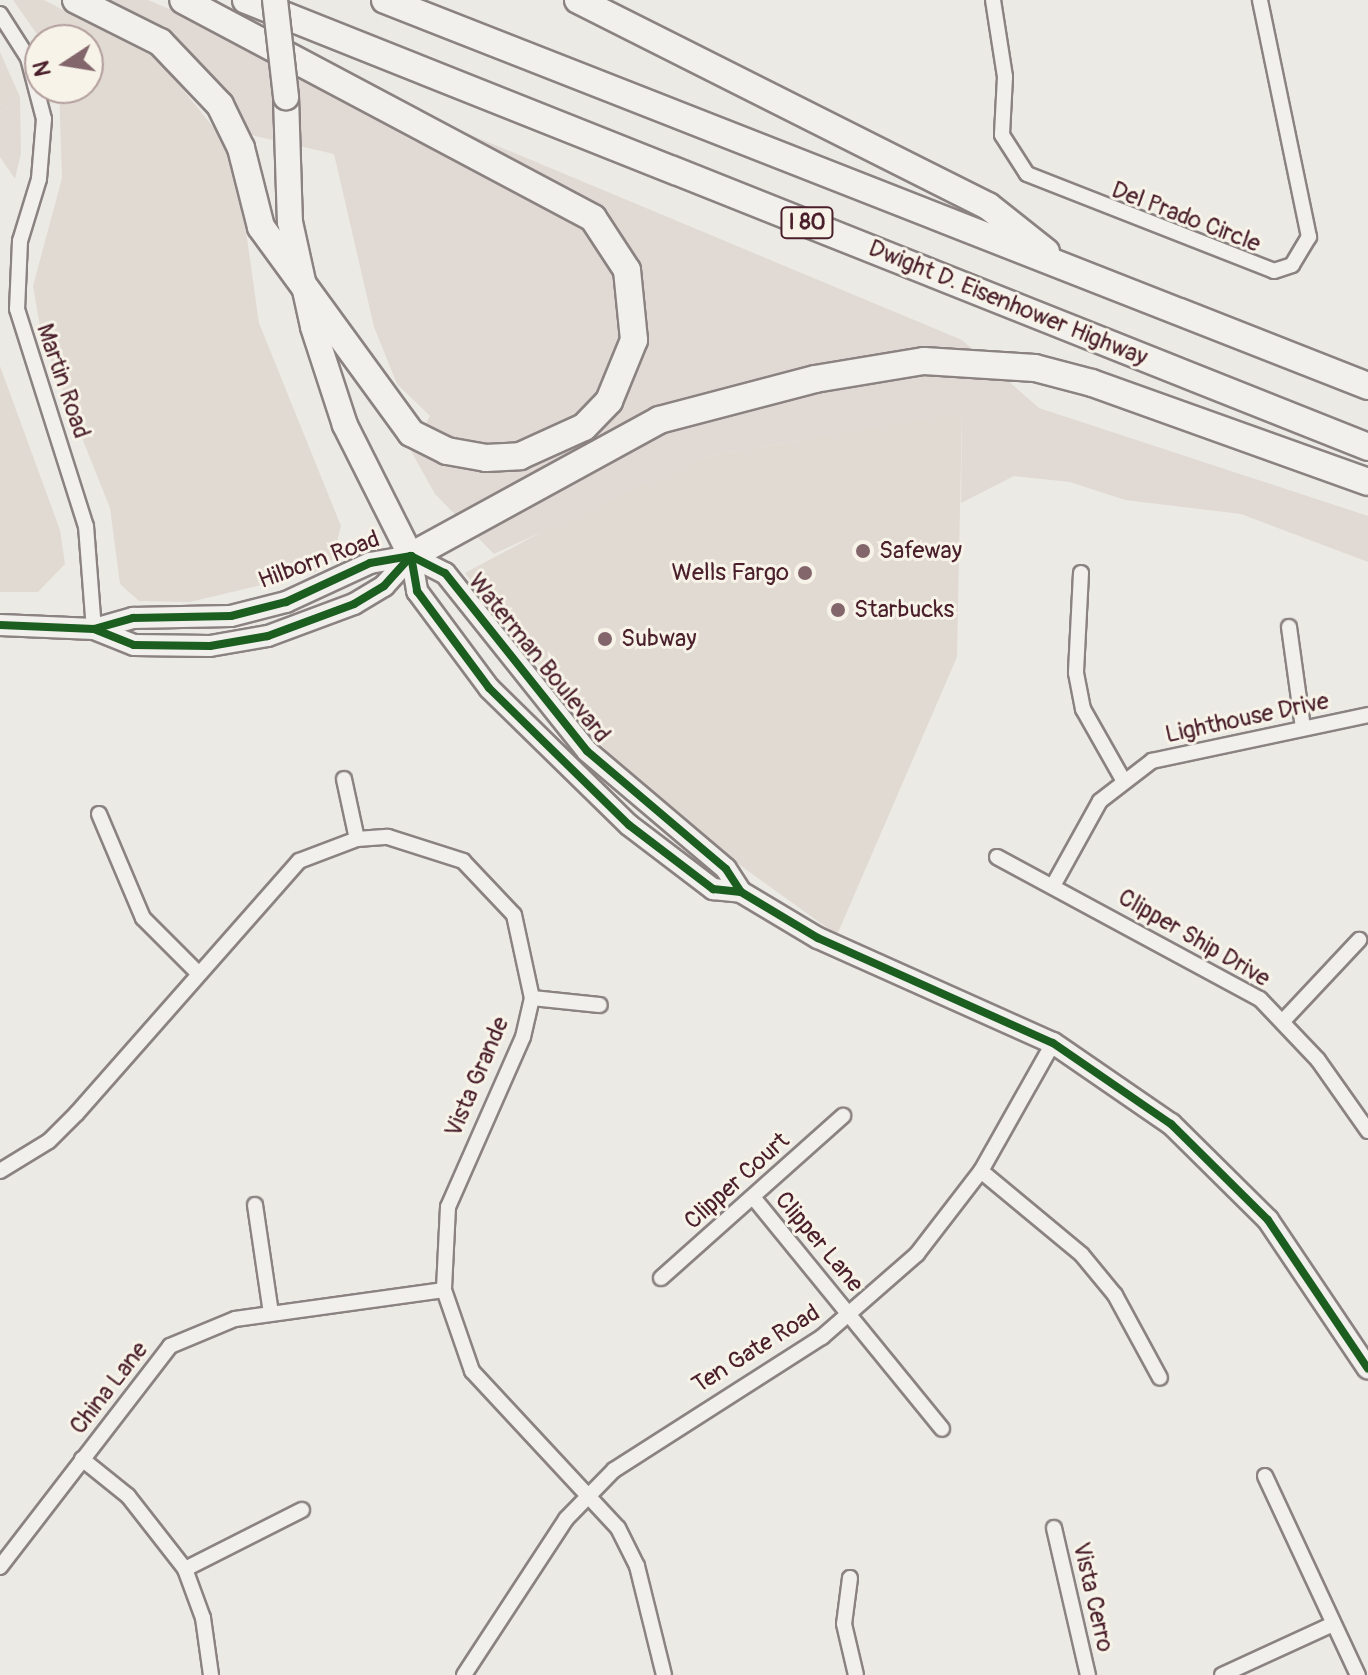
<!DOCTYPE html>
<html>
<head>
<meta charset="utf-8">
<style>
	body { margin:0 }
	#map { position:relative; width:1368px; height:1675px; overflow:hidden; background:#eceae4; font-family:Pangolin,sans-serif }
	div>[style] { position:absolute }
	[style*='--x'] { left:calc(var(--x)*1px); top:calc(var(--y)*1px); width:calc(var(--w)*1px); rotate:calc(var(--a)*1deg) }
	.built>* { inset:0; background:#e1dad3 }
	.green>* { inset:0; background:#e1dad4 }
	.roads { filter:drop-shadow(2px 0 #8b8282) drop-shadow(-2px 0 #8b8282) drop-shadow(0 2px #8b8282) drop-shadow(0 -2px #8b8282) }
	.street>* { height:14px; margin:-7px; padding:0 7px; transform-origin:7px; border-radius:7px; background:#f1f0ec }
	.secondary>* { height:20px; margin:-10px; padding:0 10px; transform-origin:10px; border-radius:10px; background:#f1f0ec }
	.primary>* { height:24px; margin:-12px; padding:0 12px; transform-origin:12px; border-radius:12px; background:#f1f0ec }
	.highway>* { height:26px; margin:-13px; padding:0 13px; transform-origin:13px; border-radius:13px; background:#f1f0ec }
	.bridges { filter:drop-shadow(2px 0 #8b8282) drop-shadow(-2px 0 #8b8282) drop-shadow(0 2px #8b8282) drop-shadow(0 -2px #8b8282) }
	.primary-bridge>* { height:24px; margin:-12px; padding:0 12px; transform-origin:12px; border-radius:12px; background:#f1f0ec }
	.cycleway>* { height:8px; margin:-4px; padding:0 4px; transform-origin:4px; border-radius:4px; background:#1b5e20 }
	.dots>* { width:22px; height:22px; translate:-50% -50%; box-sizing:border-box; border:4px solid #f7f3e8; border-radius:50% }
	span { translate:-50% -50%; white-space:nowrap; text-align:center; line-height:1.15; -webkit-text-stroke:6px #f7f3e8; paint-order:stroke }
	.shield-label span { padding:2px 6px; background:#f7f3e8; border:2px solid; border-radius:6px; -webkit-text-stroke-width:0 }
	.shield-label { font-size:22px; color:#4a1f2b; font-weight:700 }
	.street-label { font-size:24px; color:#4a1f2b }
	.poi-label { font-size:24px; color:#4a1f2b }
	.left { translate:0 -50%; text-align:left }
	.right { translate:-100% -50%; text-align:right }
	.north { position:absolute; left:24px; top:24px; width:80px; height:80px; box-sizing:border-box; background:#f7f3e8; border:2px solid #b29e9c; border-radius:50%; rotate:258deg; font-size:22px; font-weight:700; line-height:32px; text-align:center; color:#4a1f2b }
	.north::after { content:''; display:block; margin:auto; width:28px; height:36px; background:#83666c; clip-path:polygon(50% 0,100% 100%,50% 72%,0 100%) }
</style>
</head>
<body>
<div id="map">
	<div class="built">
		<i style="clip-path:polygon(13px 0,44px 0,158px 59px,223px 139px,240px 189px,259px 323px,341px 526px,332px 560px,315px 572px,190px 602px,139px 601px,120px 584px,110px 508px,42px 338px,33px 286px,62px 178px,59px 88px,88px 88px,88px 40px,41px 40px)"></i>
		<i style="clip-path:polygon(0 52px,20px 97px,0 114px)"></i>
		<i style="clip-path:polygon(0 366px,60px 530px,65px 564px,38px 592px,0 592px)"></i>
		<i style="clip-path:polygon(962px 412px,957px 657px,837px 935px,640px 793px,465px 573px,616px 492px,704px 457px)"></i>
	</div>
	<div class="green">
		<i style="clip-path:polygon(106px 0,148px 0,962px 340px,1039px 408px,1368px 516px,1368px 562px,1241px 514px,1125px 500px,1070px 482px,1014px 476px,961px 503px,962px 413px,704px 457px,494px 554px,435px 494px,411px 451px,430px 416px,397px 384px,374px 327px,334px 154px,251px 135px,229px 93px,168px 32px)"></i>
		<i style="clip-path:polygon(20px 97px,21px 153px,15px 179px,0 157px,0 114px)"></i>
	</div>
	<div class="roads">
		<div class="street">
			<i style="--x:993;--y:0;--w:78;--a:81.1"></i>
			<i style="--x:1005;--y:77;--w:58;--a:93"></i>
			<i style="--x:1002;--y:135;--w:46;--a:57.3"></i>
			<i style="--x:1027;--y:174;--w:265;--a:21.4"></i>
			<i style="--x:1274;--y:271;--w:19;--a:-18"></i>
			<i style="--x:1292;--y:265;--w:33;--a:-59"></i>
			<i style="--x:1309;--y:237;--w:242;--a:-101.7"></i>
			<i style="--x:0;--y:14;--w:52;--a:57.5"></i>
			<i style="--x:28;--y:58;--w:63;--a:75.3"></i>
			<i style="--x:44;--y:119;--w:60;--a:94.8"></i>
			<i style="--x:39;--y:179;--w:65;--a:107"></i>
			<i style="--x:20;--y:241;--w:68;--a:92.5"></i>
			<i style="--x:17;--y:309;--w:228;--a:72.4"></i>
			<i style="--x:86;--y:526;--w:103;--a:85.6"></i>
			<i style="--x:1081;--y:573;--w:100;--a:92.9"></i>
			<i style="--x:1076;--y:673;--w:37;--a:79"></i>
			<i style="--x:1083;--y:709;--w:79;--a:60.5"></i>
			<i style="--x:1289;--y:627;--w:102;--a:82.1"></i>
			<i style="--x:344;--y:779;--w:61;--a:77.8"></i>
			<i style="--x:99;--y:814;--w:113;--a:67.1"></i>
			<i style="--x:143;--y:918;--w:76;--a:45"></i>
			<i style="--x:997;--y:857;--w:299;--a:28.4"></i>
			<i style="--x:1260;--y:999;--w:84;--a:46.4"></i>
			<i style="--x:1318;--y:1060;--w:87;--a:54.8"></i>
			<i style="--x:1054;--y:884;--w:95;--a:-61"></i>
			<i style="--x:1100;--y:801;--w:66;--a:-37.6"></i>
			<i style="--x:1152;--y:761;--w:221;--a:-12"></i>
			<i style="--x:532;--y:998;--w:68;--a:5.9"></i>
			<i style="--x:1284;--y:1020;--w:110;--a:-46.8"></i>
			<i style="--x:0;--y:1171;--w:57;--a:-31.5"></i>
			<i style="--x:49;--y:1141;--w:40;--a:-45"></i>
			<i style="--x:77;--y:1113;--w:336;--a:-48.6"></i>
			<i style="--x:299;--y:861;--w:62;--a:-20.8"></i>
			<i style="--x:357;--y:839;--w:31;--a:-4"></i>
			<i style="--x:388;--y:837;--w:79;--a:17.7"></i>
			<i style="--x:463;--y:861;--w:74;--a:46.6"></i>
			<i style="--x:514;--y:915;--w:85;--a:77.8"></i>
			<i style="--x:532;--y:998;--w:40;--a:103"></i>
			<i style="--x:523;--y:1037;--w:186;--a:113.8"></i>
			<i style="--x:448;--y:1207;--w:83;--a:92.8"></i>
			<i style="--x:444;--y:1290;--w:86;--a:70.9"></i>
			<i style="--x:472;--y:1371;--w:214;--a:47.1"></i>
			<i style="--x:618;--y:1528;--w:42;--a:63.4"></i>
			<i style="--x:637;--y:1566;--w:112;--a:76.1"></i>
			<i style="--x:981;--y:1171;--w:131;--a:39.7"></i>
			<i style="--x:1082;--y:1255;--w:52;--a:50.5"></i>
			<i style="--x:1115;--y:1295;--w:94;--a:61.5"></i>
			<i style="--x:753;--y:1197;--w:299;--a:50.8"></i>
			<i style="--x:255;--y:1205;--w:109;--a:81.6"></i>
			<i style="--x:661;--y:1278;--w:244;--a:-41.7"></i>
			<i style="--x:82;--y:1459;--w:59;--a:38.8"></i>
			<i style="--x:128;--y:1496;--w:93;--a:52"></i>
			<i style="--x:185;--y:1569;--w:52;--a:69.8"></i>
			<i style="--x:203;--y:1618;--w:58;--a:82"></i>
			<i style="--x:1265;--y:1476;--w:220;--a:65"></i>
			<i style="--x:1054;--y:1528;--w:151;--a:77"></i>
			<i style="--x:0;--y:1567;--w:279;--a:-52.4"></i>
			<i style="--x:170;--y:1346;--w:70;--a:-22.6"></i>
			<i style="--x:235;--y:1319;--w:211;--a:-7.9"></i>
			<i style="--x:185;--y:1569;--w:131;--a:-26.8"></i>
			<i style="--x:850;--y:1578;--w:46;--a:97.4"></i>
			<i style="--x:844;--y:1624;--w:52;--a:76.8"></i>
			<i style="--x:464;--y:1675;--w:186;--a:-56.8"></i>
			<i style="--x:566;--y:1519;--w:69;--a:-45.6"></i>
			<i style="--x:614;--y:1470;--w:247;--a:-32.6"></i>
			<i style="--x:822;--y:1337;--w:126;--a:-41.1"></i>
			<i style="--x:917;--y:1254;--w:105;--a:-52.4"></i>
			<i style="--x:981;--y:1171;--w:147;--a:-60.6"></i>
			<i style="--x:1222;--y:1675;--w:122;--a:-24.7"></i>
		</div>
		<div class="secondary">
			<i style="--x:411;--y:556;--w:36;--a:80"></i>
			<i style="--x:417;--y:591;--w:121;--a:53.4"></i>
			<i style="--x:489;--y:688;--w:196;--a:44.4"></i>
			<i style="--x:629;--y:825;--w:106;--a:37.3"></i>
			<i style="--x:713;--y:889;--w:28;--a:6"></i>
			<i style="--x:741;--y:892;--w:90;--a:30.9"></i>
			<i style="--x:818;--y:938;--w:257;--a:24.1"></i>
			<i style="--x:1053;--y:1043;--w:143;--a:34.5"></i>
			<i style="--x:1171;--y:1124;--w:136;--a:44.7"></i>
			<i style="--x:1268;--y:1220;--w:179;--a:56.1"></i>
			<i style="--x:411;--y:556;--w:38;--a:27"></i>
			<i style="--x:445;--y:573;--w:228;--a:51.4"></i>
			<i style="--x:587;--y:751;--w:182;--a:40.3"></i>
			<i style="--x:726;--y:869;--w:27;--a:57"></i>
			<i style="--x:0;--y:625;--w:94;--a:2.4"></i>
			<i style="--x:94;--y:629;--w:41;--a:-15.8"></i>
			<i style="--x:133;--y:618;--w:98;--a:-1.2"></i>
			<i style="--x:231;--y:616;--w:57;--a:-14.3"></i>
			<i style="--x:286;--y:602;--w:93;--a:-24.9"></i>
			<i style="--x:370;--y:563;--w:42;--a:-9.7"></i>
			<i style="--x:94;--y:629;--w:43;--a:21.8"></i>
			<i style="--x:134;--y:645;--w:76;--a:0.8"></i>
			<i style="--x:210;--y:646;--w:59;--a:-9.8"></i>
			<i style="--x:268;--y:636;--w:92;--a:-20.4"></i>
			<i style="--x:354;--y:604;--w:35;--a:-31"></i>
			<i style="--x:384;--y:586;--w:40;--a:-48"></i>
		</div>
		<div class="primary">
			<i style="--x:286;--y:97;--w:125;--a:88.2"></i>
			<i style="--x:290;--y:222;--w:107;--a:77.6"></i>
			<i style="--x:313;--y:327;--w:103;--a:71.9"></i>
			<i style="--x:345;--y:425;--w:147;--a:63.3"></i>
		</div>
		<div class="highway">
			<i style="--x:76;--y:0;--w:94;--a:26.6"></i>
			<i style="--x:160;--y:42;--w:87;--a:46.4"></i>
			<i style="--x:220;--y:105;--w:48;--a:64"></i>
			<i style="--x:241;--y:148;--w:81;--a:75.8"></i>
			<i style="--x:261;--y:227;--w:255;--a:53.9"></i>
			<i style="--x:411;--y:433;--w:40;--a:26.6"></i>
			<i style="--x:447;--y:451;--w:40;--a:10"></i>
			<i style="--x:486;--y:458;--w:34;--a:-3"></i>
			<i style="--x:520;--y:456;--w:70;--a:-24.4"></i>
			<i style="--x:584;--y:427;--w:36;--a:-46"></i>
			<i style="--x:609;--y:401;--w:66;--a:-67.7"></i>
			<i style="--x:634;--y:340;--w:70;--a:-95.7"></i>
			<i style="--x:627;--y:270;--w:62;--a:-123.2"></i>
			<i style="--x:593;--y:218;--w:464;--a:-152"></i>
			<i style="--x:246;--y:0;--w:1208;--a:21.72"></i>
			<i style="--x:385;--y:0;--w:1056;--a:21.44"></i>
			<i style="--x:578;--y:0;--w:459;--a:26.7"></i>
			<i style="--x:988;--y:206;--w:74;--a:38.4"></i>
			<i style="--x:411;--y:556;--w:283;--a:-28.7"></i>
			<i style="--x:659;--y:420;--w:161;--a:-14.7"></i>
			<i style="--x:815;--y:379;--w:110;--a:-9.4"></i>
			<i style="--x:924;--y:361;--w:111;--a:3.6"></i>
			<i style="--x:1035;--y:368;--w:59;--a:14.7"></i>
			<i style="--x:1092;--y:383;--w:293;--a:19.7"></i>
		</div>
	</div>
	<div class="bridges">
		<div class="primary-bridge">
			<i style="--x:275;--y:0;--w:98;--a:83.5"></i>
		</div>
	</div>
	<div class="cycleway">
		<i style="--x:411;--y:556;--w:36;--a:80"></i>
		<i style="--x:417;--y:591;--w:121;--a:53.4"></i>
		<i style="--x:489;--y:688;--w:196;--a:44.4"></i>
		<i style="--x:629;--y:825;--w:106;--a:37.3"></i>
		<i style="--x:713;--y:889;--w:28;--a:6"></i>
		<i style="--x:741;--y:892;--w:90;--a:30.9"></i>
		<i style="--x:818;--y:938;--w:257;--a:24.1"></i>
		<i style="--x:1053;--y:1043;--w:143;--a:34.5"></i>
		<i style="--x:1171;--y:1124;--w:136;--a:44.7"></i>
		<i style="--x:1268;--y:1220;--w:179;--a:56.1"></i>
		<i style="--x:411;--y:556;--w:38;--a:27"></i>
		<i style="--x:445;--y:573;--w:228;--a:51.4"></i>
		<i style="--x:587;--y:751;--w:182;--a:40.3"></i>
		<i style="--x:726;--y:869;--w:27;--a:57"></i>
		<i style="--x:0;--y:625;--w:94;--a:2.4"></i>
		<i style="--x:94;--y:629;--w:41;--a:-15.8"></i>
		<i style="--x:133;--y:618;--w:98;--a:-1.2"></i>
		<i style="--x:231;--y:616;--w:57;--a:-14.3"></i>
		<i style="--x:286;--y:602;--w:93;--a:-24.9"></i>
		<i style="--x:370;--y:563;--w:42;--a:-9.7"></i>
		<i style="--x:94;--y:629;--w:43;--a:21.8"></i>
		<i style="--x:134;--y:645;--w:76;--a:0.8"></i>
		<i style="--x:210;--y:646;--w:59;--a:-9.8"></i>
		<i style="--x:268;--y:636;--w:92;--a:-20.4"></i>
		<i style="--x:354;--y:604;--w:35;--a:-31"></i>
		<i style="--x:384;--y:586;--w:40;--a:-48"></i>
	</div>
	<div class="dots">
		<i style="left:863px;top:551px;background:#83666c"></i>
		<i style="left:805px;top:573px;background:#83666c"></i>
		<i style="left:838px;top:610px;background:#83666c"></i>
		<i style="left:605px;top:639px;background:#83666c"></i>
	</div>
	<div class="shield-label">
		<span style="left:807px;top:223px">I 80</span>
	</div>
	<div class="street-label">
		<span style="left:1186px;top:217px;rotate:21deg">Del Prado Circle</span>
		<span style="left:1008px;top:303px;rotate:22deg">Dwight D. Eisenhower Highway</span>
		<span style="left:63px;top:381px;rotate:71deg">Martin Road</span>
		<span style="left:319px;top:560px;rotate:-20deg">Hilborn Road</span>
		<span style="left:539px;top:658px;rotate:51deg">Waterman Boulevard</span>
		<span style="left:1247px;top:718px;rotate:-12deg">Lighthouse Drive</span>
		<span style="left:1194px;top:938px;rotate:30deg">Clipper Ship Drive</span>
		<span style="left:477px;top:1077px;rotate:-67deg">Vista Grande</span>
		<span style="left:737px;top:1181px;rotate:-42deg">Clipper Court</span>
		<span style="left:819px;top:1242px;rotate:50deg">Clipper Lane</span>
		<span style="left:756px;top:1349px;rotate:-32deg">Ten Gate Road</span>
		<span style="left:109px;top:1388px;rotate:-52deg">China Lane</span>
		<span style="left:1093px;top:1597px;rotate:77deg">Vista Cerro</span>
	</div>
	<div class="poi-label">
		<span class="left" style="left:879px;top:551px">Safeway</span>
		<span class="right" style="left:789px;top:573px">Wells Fargo</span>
		<span class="left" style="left:854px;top:610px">Starbucks</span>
		<span class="left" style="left:621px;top:639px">Subway</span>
	</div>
	<div class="north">N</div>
</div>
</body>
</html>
